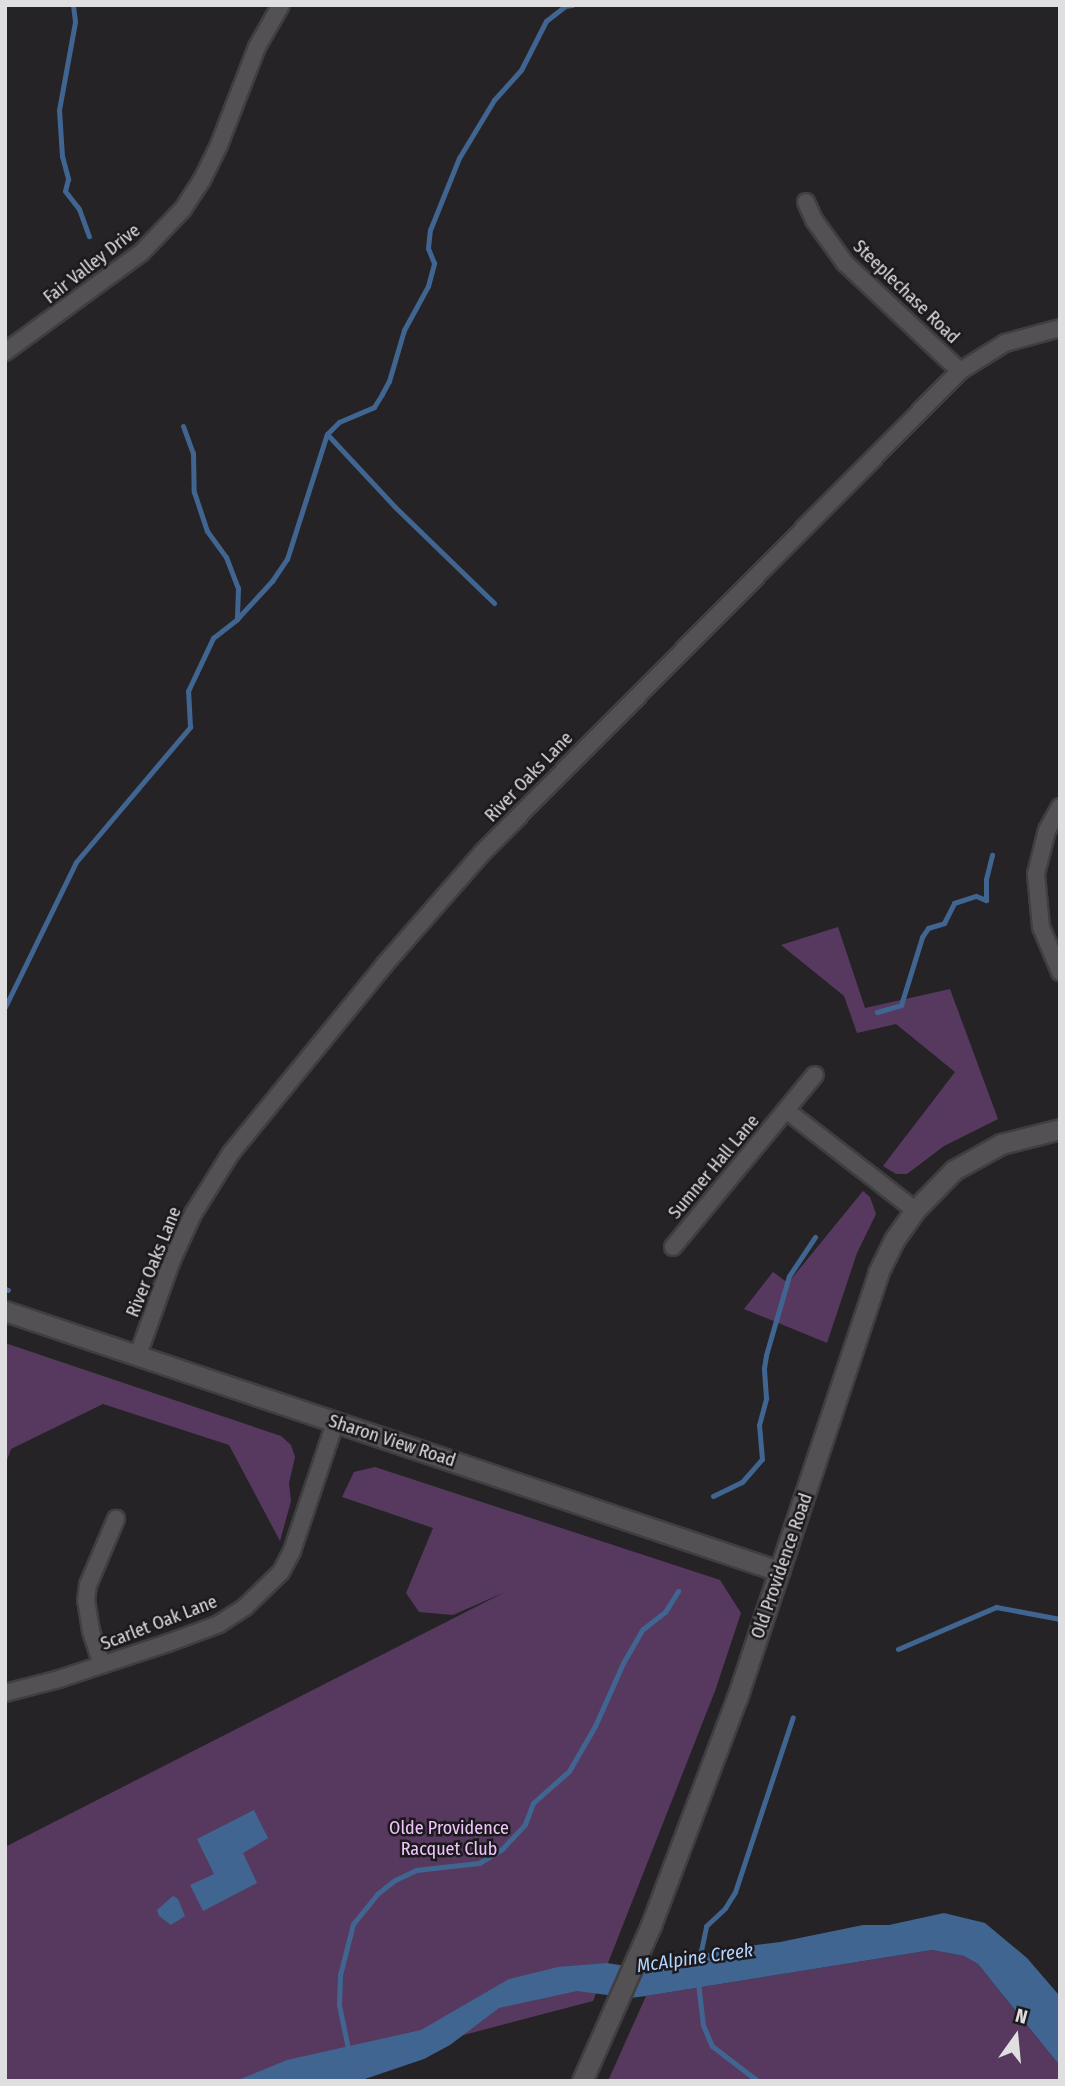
<!DOCTYPE html>
<html>
<head>
<meta charset="utf-8">
<style>
	body { margin:0 }
	#map { position:relative; width:1065px; height:2086px; overflow:hidden; background:#252326; font-family:"Fira Sans Condensed",sans-serif }
	div>[style] { position:absolute }
	[style*='--x'] { left:calc(var(--x)*1px); top:calc(var(--y)*1px); width:calc(var(--w)*1px); rotate:calc(var(--a)*1deg) }
	.green>* { inset:0; background:#573960 }
	.water>* { inset:0; background:#416591 }
	.stream>* { height:5px; margin:-2.5px; padding:0 2.5px; transform-origin:2.5px; border-radius:2.5px; background:#416591 }
	.roads { filter:drop-shadow(2px 0 #403e41) drop-shadow(-2px 0 #403e41) drop-shadow(0 2px #403e41) drop-shadow(0 -2px #403e41) }
	.minor>* { height:16px; margin:-8px; padding:0 8px; transform-origin:8px; border-radius:8px; background:#545155 }
	.tertiary>* { height:19px; margin:-9.5px; padding:0 9.5px; transform-origin:9.5px; border-radius:9.5px; background:#545155 }
	span { translate:-50% -50%; white-space:nowrap; text-align:center; line-height:1.15; -webkit-text-stroke:5px #1c191d; paint-order:stroke }
	.street-label { font-size:18px; color:#dfdee0 }
	.park-label { font-size:18px; color:#f0c5fd }
	.water-label { font-size:19px; color:#b3d4fd; font-style:italic }
	.frame { position:absolute; inset:0; border:7px solid #dfdee0; pointer-events:none }
	.north { position:absolute; left:981px; top:2002px; width:70px; height:70px; -webkit-text-stroke:5px #1c191d; paint-order:stroke; rotate:15deg; font-size:19px; font-weight:700; line-height:28px; text-align:center; color:#dfdee0 }
	.north::after { content:''; display:block; margin:auto; width:24px; height:32px; background:#dfdee0; clip-path:polygon(50% 0,100% 100%,50% 72%,0 100%) }
</style>
</head>
<body>
<div id="map">
	<div class="green">
		<i style="clip-path:polygon(838px 927px,865px 1008px,950px 989px,998px 1119px,944px 1146px,907px 1174px,896px 1174px,883px 1166px,955px 1072px,896px 1024px,857px 1033px,844px 996px,781px 945px)"></i>
		<i style="clip-path:polygon(863px 1191px,870px 1197px,876px 1214px,857px 1253px,827px 1343px,744px 1309px,773px 1272px,788px 1283px)"></i>
		<i style="clip-path:polygon(5px 1343px,281px 1436px,291px 1445px,295px 1457px,289px 1483px,291px 1501px,280px 1541px,229px 1445px,103px 1404px,11px 1449px,5px 1466px)"></i>
		<i style="clip-path:polygon(375px 1467px,720px 1580px,741px 1613px,715px 1691px,593px 2001px,327px 2071px,316px 2081px,5px 2081px,5px 1847px,505px 1592px,453px 1615px,419px 1612px,406px 1593px,433px 1528px,342px 1497px,354px 1472px)"></i>
		<i style="clip-path:polygon(932px 1950px,964px 1956px,978px 1964px,1060px 2066px,1060px 2081px,608px 2081px,646px 1996px)"></i>
	</div>
	<div class="water">
		<i style="clip-path:polygon(254px 1810px,268px 1838px,243px 1853px,257px 1883px,203px 1911px,190px 1885px,214px 1874px,197px 1839px)"></i>
		<i style="clip-path:polygon(173px 1896px,178px 1899px,185px 1916px,171px 1925px,159px 1916px,157px 1910px)"></i>
		<i style="clip-path:polygon(944px 1913px,985px 1923px,1027px 1958px,1058px 1994px,1060px 2066px,978px 1964px,964px 1956px,932px 1950px,646px 1996px,630px 1998px,577px 1991px,499px 2008px,450px 2045px,424px 2059px,359px 2081px,236px 2081px,287px 2060px,421px 2030px,509px 1979px,558px 1967px,607px 1963px,651px 1970px,674px 1968px,701px 1955px,725px 1949px,780px 1942px,863px 1925px,889px 1925px)"></i>
	</div>
	<div class="stream">
		<i style="--x:73;--y:5;--w:17;--a:83"></i>
		<i style="--x:75;--y:22;--w:89;--a:100.3"></i>
		<i style="--x:59;--y:110;--w:46;--a:86.3"></i>
		<i style="--x:62;--y:156;--w:24;--a:75"></i>
		<i style="--x:68;--y:179;--w:12;--a:104"></i>
		<i style="--x:65;--y:191;--w:23;--a:52"></i>
		<i style="--x:79;--y:209;--w:29;--a:70"></i>
		<i style="--x:183;--y:426;--w:29;--a:70"></i>
		<i style="--x:193;--y:453;--w:39;--a:89"></i>
		<i style="--x:194;--y:492;--w:41;--a:71.6"></i>
		<i style="--x:207;--y:531;--w:32;--a:54"></i>
		<i style="--x:226;--y:557;--w:33;--a:69"></i>
		<i style="--x:238;--y:588;--w:31;--a:92"></i>
		<i style="--x:327;--y:434;--w:100;--a:47"></i>
		<i style="--x:395;--y:507;--w:138;--a:44.1"></i>
		<i style="--x:5;--y:1007;--w:161;--a:-63.9"></i>
		<i style="--x:76;--y:862;--w:177;--a:-49.8"></i>
		<i style="--x:190;--y:727;--w:36;--a:-93"></i>
		<i style="--x:188;--y:691;--w:59;--a:-64.7"></i>
		<i style="--x:213;--y:638;--w:31;--a:-38"></i>
		<i style="--x:237;--y:619;--w:52;--a:-47.4"></i>
		<i style="--x:272;--y:581;--w:27;--a:-56"></i>
		<i style="--x:287;--y:559;--w:131;--a:-72.3"></i>
		<i style="--x:327;--y:434;--w:17;--a:-45"></i>
		<i style="--x:339;--y:422;--w:38;--a:-23"></i>
		<i style="--x:374;--y:407;--w:15;--a:-58"></i>
		<i style="--x:382;--y:394;--w:15;--a:-62"></i>
		<i style="--x:389;--y:381;--w:53;--a:-73.6"></i>
		<i style="--x:404;--y:330;--w:50;--a:-61.4"></i>
		<i style="--x:428;--y:286;--w:24;--a:-75"></i>
		<i style="--x:434;--y:263;--w:16;--a:-112"></i>
		<i style="--x:428;--y:248;--w:18;--a:-84"></i>
		<i style="--x:430;--y:230;--w:78;--a:-68.1"></i>
		<i style="--x:459;--y:158;--w:68;--a:-58.9"></i>
		<i style="--x:494;--y:100;--w:40;--a:-48"></i>
		<i style="--x:521;--y:70;--w:55;--a:-63"></i>
		<i style="--x:546;--y:21;--w:24;--a:-38"></i>
		<i style="--x:565;--y:6;--w:7;--a:-8"></i>
		<i style="--x:877;--y:1012;--w:25;--a:-16"></i>
		<i style="--x:901;--y:1005;--w:71;--a:-72.8"></i>
		<i style="--x:922;--y:937;--w:11;--a:-56"></i>
		<i style="--x:928;--y:928;--w:17;--a:-17"></i>
		<i style="--x:944;--y:923;--w:22;--a:-63"></i>
		<i style="--x:954;--y:903;--w:23;--a:-18"></i>
		<i style="--x:976;--y:896;--w:11;--a:22"></i>
		<i style="--x:986;--y:900;--w:21;--a:-90"></i>
		<i style="--x:986;--y:879;--w:25;--a:-76"></i>
		<i style="--x:5;--y:1289;--w:3;--a:18"></i>
		<i style="--x:713;--y:1496;--w:32;--a:-26"></i>
		<i style="--x:742;--y:1482;--w:30;--a:-49"></i>
		<i style="--x:762;--y:1459;--w:34;--a:-95"></i>
		<i style="--x:759;--y:1425;--w:28;--a:-75"></i>
		<i style="--x:766;--y:1398;--w:30;--a:-94"></i>
		<i style="--x:764;--y:1368;--w:13;--a:-81"></i>
		<i style="--x:766;--y:1355;--w:82;--a:-73.8"></i>
		<i style="--x:789;--y:1276;--w:47;--a:-56.3"></i>
		<i style="--x:898;--y:1649;--w:107;--a:-23.2"></i>
		<i style="--x:996;--y:1607;--w:65;--a:10.6"></i>
		<i style="--x:699;--y:1960;--w:35;--a:-78"></i>
		<i style="--x:706;--y:1926;--w:26;--a:-43"></i>
		<i style="--x:725;--y:1908;--w:19;--a:-58"></i>
		<i style="--x:735;--y:1892;--w:184;--a:-71.7"></i>
		<i style="--x:698;--y:1983;--w:42;--a:83.2"></i>
		<i style="--x:703;--y:2025;--w:23;--a:67"></i>
		<i style="--x:712;--y:2046;--w:58;--a:37.3"></i>
		<i style="--x:349;--y:2053;--w:49;--a:-101.8"></i>
		<i style="--x:339;--y:2005;--w:30;--a:-88"></i>
		<i style="--x:340;--y:1975;--w:53;--a:-75.7"></i>
		<i style="--x:353;--y:1924;--w:38;--a:-51"></i>
		<i style="--x:377;--y:1894;--w:23;--a:-38"></i>
		<i style="--x:395;--y:1880;--w:23;--a:-25"></i>
		<i style="--x:416;--y:1870;--w:63;--a:-6.3"></i>
		<i style="--x:479;--y:1863;--w:27;--a:-31"></i>
		<i style="--x:502;--y:1849;--w:34;--a:-47"></i>
		<i style="--x:525;--y:1824;--w:22;--a:-69"></i>
		<i style="--x:533;--y:1803;--w:48;--a:-41.6"></i>
		<i style="--x:569;--y:1771;--w:52;--a:-60"></i>
		<i style="--x:595;--y:1726;--w:69;--a:-66"></i>
		<i style="--x:623;--y:1663;--w:39;--a:-60"></i>
		<i style="--x:643;--y:1629;--w:28;--a:-38"></i>
		<i style="--x:665;--y:1612;--w:25;--a:-58"></i>
	</div>
	<div class="roads">
		<div class="minor">
			<i style="--x:806;--y:202;--w:20;--a:66"></i>
			<i style="--x:814;--y:220;--w:53;--a:54.2"></i>
			<i style="--x:845;--y:263;--w:158;--a:43.2"></i>
			<i style="--x:5;--y:352;--w:168;--a:-36.1"></i>
			<i style="--x:141;--y:253;--w:61;--a:-46.3"></i>
			<i style="--x:183;--y:209;--w:35;--a:-57"></i>
			<i style="--x:202;--y:180;--w:39;--a:-64"></i>
			<i style="--x:219;--y:145;--w:105;--a:-68.8"></i>
			<i style="--x:257;--y:47;--w:48;--a:-60.3"></i>
			<i style="--x:1060;--y:807;--w:26;--a:119"></i>
			<i style="--x:1047;--y:830;--w:45;--a:104"></i>
			<i style="--x:1036;--y:874;--w:53;--a:84.6"></i>
			<i style="--x:1041;--y:927;--w:49;--a:67.1"></i>
			<i style="--x:786;--y:1110;--w:163;--a:37.8"></i>
			<i style="--x:673;--y:1247;--w:223;--a:-50.5"></i>
			<i style="--x:138;--y:1355;--w:101;--a:-70.3"></i>
			<i style="--x:172;--y:1260;--w:51;--a:-65.5"></i>
			<i style="--x:193;--y:1214;--w:72;--a:-58.1"></i>
			<i style="--x:231;--y:1153;--w:244;--a:-50.8"></i>
			<i style="--x:385;--y:964;--w:149;--a:-48.8"></i>
			<i style="--x:483;--y:852;--w:677;--a:-45.24"></i>
			<i style="--x:960;--y:371;--w:53;--a:-31.9"></i>
			<i style="--x:1005;--y:343;--w:57;--a:-15.3"></i>
			<i style="--x:102;--y:1665;--w:36;--a:-108"></i>
			<i style="--x:91;--y:1631;--w:30;--a:-99"></i>
			<i style="--x:86;--y:1601;--w:16;--a:-83"></i>
			<i style="--x:88;--y:1585;--w:72;--a:-67"></i>
			<i style="--x:5;--y:1693;--w:56;--a:-14.5"></i>
			<i style="--x:59;--y:1679;--w:115;--a:-18.3"></i>
			<i style="--x:168;--y:1643;--w:54;--a:-20.4"></i>
			<i style="--x:219;--y:1624;--w:31;--a:-33"></i>
			<i style="--x:245;--y:1607;--w:50;--a:-44.2"></i>
			<i style="--x:281;--y:1572;--w:24;--a:-62"></i>
			<i style="--x:292;--y:1551;--w:135;--a:-71.4"></i>
		</div>
		<div class="tertiary">
			<i style="--x:5;--y:1311;--w:817;--a:18.57"></i>
			<i style="--x:582;--y:2081;--w:171;--a:-66.1"></i>
			<i style="--x:651;--y:1925;--w:243;--a:-69.3"></i>
			<i style="--x:737;--y:1698;--w:448;--a:-71.6"></i>
			<i style="--x:878;--y:1273;--w:37;--a:-64"></i>
			<i style="--x:894;--y:1240;--w:37;--a:-55"></i>
			<i style="--x:915;--y:1210;--w:56;--a:-45.7"></i>
			<i style="--x:954;--y:1170;--w:54;--a:-29"></i>
			<i style="--x:1001;--y:1144;--w:61;--a:-14.3"></i>
		</div>
	</div>
	<div class="street-label">
		<span style="left:92px;top:264px;rotate:-38deg">Fair Valley Drive</span>
		<span style="left:906px;top:292px;rotate:44deg">Steeplechase Road</span>
		<span style="left:529px;top:777px;rotate:-46deg">River Oaks Lane</span>
		<span style="left:714px;top:1167px;rotate:-50deg">Sumner Hall Lane</span>
		<span style="left:154px;top:1262px;rotate:-68deg">River Oaks Lane</span>
		<span style="left:392px;top:1441px;rotate:18deg">Sharon View Road</span>
		<span style="left:782px;top:1566px;rotate:-71deg">Old Providence Road</span>
		<span style="left:159px;top:1623px;rotate:-21deg">Scarlet Oak Lane</span>
	</div>
	<div class="park-label">
		<span style="left:449px;top:1839px">Olde Providence<br>Racquet Club</span>
	</div>
	<div class="water-label">
		<span style="left:695px;top:1958px;rotate:-8deg">McAlpine Creek</span>
	</div>
	<div class="frame"></div>
	<div class="north">N</div>
</div>
</body>
</html>
